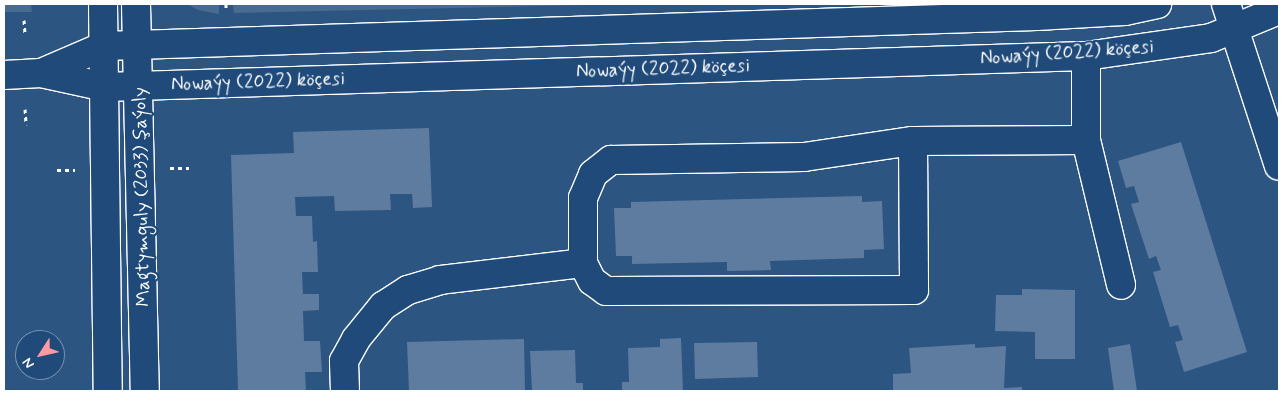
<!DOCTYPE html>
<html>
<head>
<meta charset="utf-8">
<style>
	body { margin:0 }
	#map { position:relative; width:1283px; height:395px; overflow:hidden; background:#2c5582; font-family:Mynerve,sans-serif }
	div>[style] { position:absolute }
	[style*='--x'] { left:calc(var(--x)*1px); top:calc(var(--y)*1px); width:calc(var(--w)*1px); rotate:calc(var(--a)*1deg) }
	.green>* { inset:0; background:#486b92 }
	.building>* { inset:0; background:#5e7c9f }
	.path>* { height:3px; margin-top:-1.5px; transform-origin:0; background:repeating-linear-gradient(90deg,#fff 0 4px,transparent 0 8px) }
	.roads { filter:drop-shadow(1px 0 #fff) drop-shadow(-1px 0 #fff) drop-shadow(0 1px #fff) drop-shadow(0 -1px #fff) }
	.minor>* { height:28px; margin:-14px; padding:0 14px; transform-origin:14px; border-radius:14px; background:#1f4a7a }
	.major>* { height:28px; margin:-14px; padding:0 14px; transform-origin:14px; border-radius:14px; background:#1f4a7a }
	span { translate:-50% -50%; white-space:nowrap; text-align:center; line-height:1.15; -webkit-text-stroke:4.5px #1f4a7a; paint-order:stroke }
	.street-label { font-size:19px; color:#fff }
	.frame { position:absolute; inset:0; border:5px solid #fff; pointer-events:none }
	.north { position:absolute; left:15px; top:330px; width:50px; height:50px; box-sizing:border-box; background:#1f4a7a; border:1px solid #7992af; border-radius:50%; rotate:235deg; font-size:14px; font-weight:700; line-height:20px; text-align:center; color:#fff }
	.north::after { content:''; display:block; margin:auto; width:18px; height:22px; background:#ff9aa2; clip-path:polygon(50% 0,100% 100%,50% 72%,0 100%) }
</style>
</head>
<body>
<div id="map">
	<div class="green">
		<i style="clip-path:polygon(4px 4px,31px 4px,32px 12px,4px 12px)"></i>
		<i style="clip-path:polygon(187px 4px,219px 4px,219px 14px,198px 10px)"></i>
		<i style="clip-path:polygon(233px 4px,635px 4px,234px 13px)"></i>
	</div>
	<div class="building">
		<i style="clip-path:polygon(429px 128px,432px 207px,413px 208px,412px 194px,390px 194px,391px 210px,335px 211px,334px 196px,295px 197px,296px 216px,312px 216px,313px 242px,317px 241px,318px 272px,302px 272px,303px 294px,319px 294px,319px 310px,303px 311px,304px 341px,320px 341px,322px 372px,305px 372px,306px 391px,238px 391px,231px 155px,294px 153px,293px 132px)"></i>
		<i style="clip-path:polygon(1181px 142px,1247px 352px,1184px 372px,1175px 342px,1183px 340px,1178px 325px,1170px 327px,1153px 272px,1161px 270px,1156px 256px,1149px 259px,1131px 204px,1139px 202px,1134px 186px,1126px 188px,1118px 161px)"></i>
		<i style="clip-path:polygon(862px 196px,862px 202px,882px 201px,884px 249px,864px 250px,864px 258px,770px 261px,771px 270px,727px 271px,727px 262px,632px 264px,632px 256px,616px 256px,614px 208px,631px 208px,631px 202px)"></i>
		<i style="clip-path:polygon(1022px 289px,1075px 290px,1075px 359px,1035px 359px,1035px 332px,995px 331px,996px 295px,1022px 295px)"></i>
		<i style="clip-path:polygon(681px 338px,683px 391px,622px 391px,622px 382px,629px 382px,628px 348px,660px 347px,660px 339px)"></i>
		<i style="clip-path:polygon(524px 339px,525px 391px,409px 391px,407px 342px)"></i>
		<i style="clip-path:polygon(757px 342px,758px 377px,695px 379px,694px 343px)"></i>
		<i style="clip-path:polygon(975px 344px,975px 348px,1006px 346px,1004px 388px,1022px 387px,1022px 391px,893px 391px,893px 374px,911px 373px,909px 348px)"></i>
		<i style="clip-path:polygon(1130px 344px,1137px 391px,1114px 391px,1108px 348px)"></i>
		<i style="clip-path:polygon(575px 350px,576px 383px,583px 383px,583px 391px,532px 391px,530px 351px)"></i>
	</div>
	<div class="path">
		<i style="--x:226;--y:4;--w:7;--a:90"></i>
		<i style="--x:24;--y:20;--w:13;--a:86"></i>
		<i style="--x:25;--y:109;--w:16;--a:86"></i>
		<i style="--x:170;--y:168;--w:19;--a:0"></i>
		<i style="--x:57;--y:170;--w:18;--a:0"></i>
	</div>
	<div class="roads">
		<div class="minor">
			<i style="--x:1226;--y:4;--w:170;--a:71.9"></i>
			<i style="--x:1086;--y:56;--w:84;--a:90"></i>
			<i style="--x:1086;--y:140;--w:149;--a:76.4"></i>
			<i style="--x:41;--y:73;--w:69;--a:-23.2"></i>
			<i style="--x:4;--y:75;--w:37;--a:-3"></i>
			<i style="--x:41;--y:73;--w:66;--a:12.3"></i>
			<i style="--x:913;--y:141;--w:149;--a:89.6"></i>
			<i style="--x:914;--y:290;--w:308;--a:179.8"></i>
			<i style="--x:606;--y:291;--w:17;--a:-144"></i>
			<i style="--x:592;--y:281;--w:20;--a:-117"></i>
			<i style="--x:583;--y:263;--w:65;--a:-90"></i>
			<i style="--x:583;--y:198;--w:26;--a:-67"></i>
			<i style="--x:593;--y:174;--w:23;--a:-38"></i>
			<i style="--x:611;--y:160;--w:193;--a:-0.9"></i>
			<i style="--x:804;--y:157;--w:110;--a:-8.4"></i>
			<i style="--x:913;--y:141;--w:173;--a:-0.3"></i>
			<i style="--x:345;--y:391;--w:30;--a:-92"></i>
			<i style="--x:344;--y:361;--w:25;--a:-61"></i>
			<i style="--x:356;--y:339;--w:43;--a:-50.7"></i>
			<i style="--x:383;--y:306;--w:30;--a:-33"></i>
			<i style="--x:408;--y:290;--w:34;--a:-17"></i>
			<i style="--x:440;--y:280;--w:144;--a:-6.8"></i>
		</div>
		<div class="major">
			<i style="--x:103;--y:4;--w:387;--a:89.3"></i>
			<i style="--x:136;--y:4;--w:387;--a:88.7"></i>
			<i style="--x:104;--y:46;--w:933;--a:-1.84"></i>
			<i style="--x:1037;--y:16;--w:88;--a:-3.3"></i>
			<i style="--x:1125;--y:11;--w:33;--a:-12"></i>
			<i style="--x:105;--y:87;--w:981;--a:-1.81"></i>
			<i style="--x:1086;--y:56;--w:126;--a:-8.2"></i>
			<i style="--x:1211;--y:38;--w:74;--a:-22.4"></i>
		</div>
	</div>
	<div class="street-label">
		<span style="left:1067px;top:53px;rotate:-4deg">Nowaýy (2022) köçesi</span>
		<span style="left:663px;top:69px;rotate:-2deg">Nowaýy (2022) köçesi</span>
		<span style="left:258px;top:82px;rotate:-2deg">Nowaýy (2022) köçesi</span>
		<span style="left:142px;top:197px;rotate:-91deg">Magtymguly (2033) şaýoly</span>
	</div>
	<div class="frame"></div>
	<div class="north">N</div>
</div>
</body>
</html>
